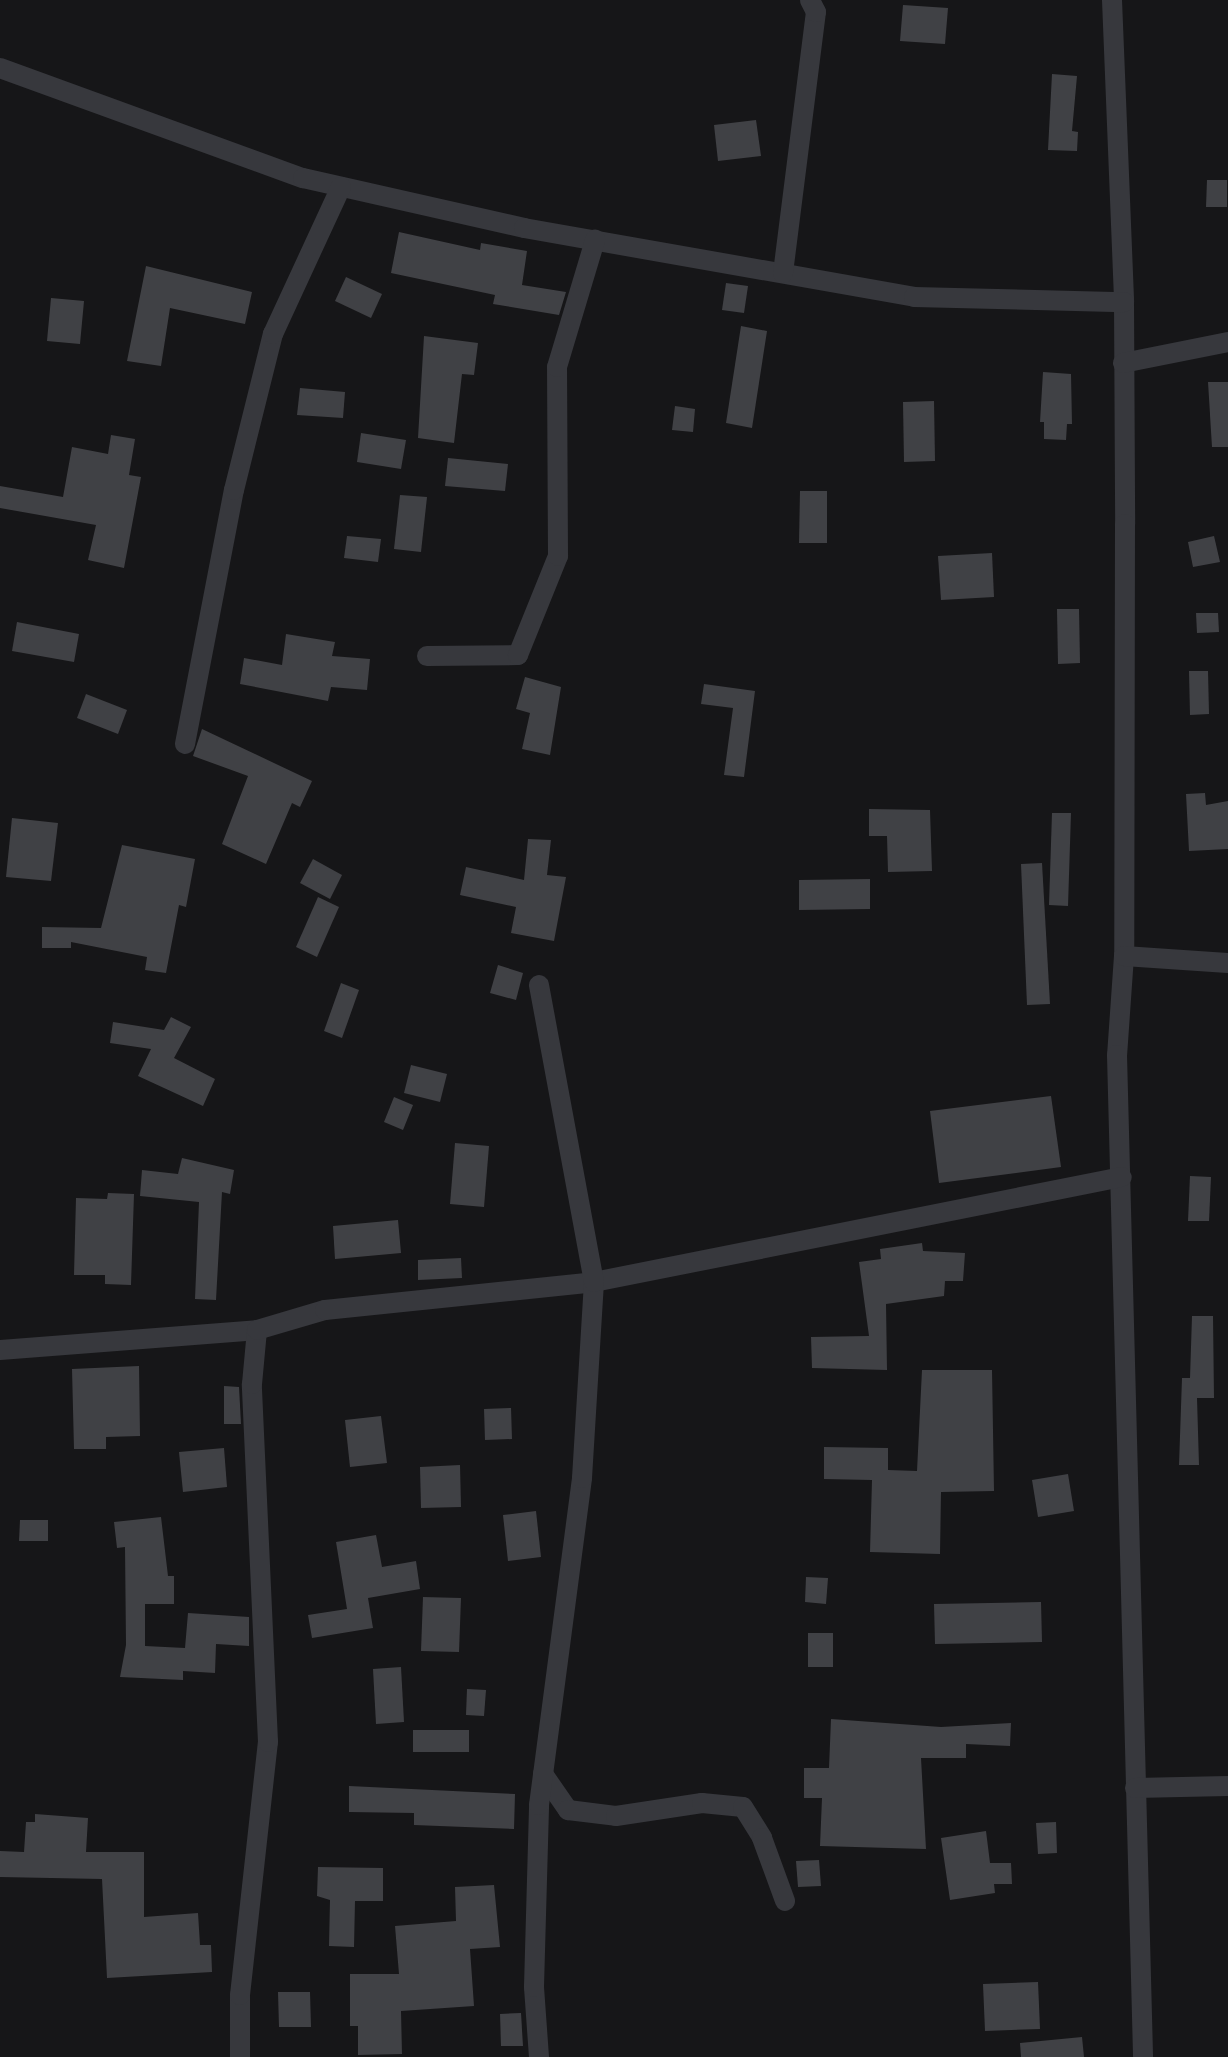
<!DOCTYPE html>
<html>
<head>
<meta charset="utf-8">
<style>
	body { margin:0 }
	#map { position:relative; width:1228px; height:2057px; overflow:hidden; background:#161618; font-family:Karla,sans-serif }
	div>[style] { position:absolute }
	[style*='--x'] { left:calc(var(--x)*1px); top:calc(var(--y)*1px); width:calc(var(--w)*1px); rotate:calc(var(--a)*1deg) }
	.building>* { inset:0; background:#404145 }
	.street>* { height:20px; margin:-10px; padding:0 10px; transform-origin:10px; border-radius:10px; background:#37383d }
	span { translate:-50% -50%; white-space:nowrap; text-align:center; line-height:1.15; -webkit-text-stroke:6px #111113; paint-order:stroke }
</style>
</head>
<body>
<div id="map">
	<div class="building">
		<i style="clip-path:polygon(903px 5px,948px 8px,945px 44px,900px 41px)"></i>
		<i style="clip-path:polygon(1052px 74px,1077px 76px,1072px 131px,1078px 132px,1077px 151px,1048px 150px)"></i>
		<i style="clip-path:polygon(756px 120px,761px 156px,718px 161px,714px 125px)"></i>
		<i style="clip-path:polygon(1207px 180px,1227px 180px,1227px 207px,1206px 207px)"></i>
		<i style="clip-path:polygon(399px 232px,480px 250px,481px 243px,527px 251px,522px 285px,566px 292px,559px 315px,493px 304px,495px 295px,391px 273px)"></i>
		<i style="clip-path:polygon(146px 266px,252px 292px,245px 324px,170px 308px,161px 366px,127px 361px)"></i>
		<i style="clip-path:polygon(346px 277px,382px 294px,371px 318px,335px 301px)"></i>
		<i style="clip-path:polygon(726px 283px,748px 286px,744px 313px,722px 310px)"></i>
		<i style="clip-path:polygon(51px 298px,84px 301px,80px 344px,47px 341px)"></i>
		<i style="clip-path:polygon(741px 326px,767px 331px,752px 428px,726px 423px)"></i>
		<i style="clip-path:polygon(424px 336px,478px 343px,474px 375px,462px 374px,454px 443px,418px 438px)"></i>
		<i style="clip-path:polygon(1043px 372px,1071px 374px,1072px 424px,1067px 424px,1066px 440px,1044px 439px,1044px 422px,1040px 422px)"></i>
		<i style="clip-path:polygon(1208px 382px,1228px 382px,1228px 447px,1212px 447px)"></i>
		<i style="clip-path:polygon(300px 388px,345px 392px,343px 418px,297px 415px)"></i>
		<i style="clip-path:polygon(934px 401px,935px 461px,904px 462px,903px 402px)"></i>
		<i style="clip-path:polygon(675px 406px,695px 409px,693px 432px,672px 430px)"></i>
		<i style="clip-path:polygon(361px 433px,406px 440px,401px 469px,357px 462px)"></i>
		<i style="clip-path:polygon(111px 435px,135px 439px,129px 475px,141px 477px,124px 568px,88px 560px,96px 525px,0 508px,0 486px,63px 497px,72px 447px,108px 454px)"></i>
		<i style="clip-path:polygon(448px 458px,508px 464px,505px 491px,445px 486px)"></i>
		<i style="clip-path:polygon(800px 491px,827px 491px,827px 543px,799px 543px)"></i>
		<i style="clip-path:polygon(400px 495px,427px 497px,421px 552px,394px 549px)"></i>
		<i style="clip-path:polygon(347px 536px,381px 539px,378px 562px,344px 558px)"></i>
		<i style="clip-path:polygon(1214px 536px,1220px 562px,1193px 567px,1188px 542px)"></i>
		<i style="clip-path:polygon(992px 553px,994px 597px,941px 600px,938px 556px)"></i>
		<i style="clip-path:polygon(1057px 609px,1079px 609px,1080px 663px,1058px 664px)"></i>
		<i style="clip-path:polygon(1196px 613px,1218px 613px,1219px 632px,1197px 633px)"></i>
		<i style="clip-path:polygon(17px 622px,79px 634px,74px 662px,12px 651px)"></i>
		<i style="clip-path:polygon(286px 634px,335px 642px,332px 656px,370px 659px,367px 690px,331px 687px,328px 701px,240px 684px,244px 658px,282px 665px)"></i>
		<i style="clip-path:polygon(1189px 671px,1208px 671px,1209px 714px,1190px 715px)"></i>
		<i style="clip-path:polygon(525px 677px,561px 687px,550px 755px,522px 749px,530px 713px,516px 709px)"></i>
		<i style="clip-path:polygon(704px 684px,755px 691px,744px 777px,724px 775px,733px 708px,701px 704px)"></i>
		<i style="clip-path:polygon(86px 694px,127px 710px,118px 734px,77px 718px)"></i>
		<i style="clip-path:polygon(202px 729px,312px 781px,300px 807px,292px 803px,266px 864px,222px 844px,248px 776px,193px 756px)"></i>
		<i style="clip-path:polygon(1205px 793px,1206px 805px,1228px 801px,1228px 849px,1189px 851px,1186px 794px)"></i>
		<i style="clip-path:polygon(869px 809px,930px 810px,932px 871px,888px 872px,887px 836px,869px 836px)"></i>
		<i style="clip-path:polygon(1052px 813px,1071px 813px,1068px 906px,1049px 905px)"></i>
		<i style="clip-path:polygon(12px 818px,58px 823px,51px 881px,6px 877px)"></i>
		<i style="clip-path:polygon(528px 839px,551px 840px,547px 875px,566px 877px,554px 941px,511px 933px,516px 907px,460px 895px,466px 867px,524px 880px)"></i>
		<i style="clip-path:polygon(122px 845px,195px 859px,186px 907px,179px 905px,166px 973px,145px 970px,147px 957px,71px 942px,71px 948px,42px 948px,42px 927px,101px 928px)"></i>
		<i style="clip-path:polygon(313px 859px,342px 875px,330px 899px,300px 883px)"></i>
		<i style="clip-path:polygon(1042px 863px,1050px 1004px,1027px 1005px,1021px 864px)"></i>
		<i style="clip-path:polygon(870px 879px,870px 909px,799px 910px,799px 880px)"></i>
		<i style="clip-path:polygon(318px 897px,339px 907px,317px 957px,296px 947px)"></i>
		<i style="clip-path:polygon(498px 965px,523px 973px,516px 1000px,490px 993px)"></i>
		<i style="clip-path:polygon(341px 983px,359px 990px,342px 1038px,324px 1031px)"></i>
		<i style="clip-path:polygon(171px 1017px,191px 1027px,174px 1058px,215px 1079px,203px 1106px,138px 1076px,151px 1049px,110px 1043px,113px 1022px,164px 1030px)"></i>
		<i style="clip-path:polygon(411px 1065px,447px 1074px,440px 1102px,404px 1093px)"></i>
		<i style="clip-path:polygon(1051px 1096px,1061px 1167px,939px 1183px,930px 1111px)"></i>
		<i style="clip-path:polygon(394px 1097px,413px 1105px,403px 1130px,384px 1122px)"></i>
		<i style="clip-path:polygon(455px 1143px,489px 1146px,484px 1207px,450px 1204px)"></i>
		<i style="clip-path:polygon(182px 1158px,234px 1170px,230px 1194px,222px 1192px,216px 1300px,195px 1299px,199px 1202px,140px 1196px,142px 1170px,178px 1174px)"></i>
		<i style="clip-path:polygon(1190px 1176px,1211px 1177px,1209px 1221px,1188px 1221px)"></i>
		<i style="clip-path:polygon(108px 1193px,134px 1194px,131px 1285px,105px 1284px,105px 1275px,74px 1275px,76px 1198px,107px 1199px)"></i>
		<i style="clip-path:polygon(398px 1220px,401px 1253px,335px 1259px,333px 1226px)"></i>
		<i style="clip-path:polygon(922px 1243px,923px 1251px,965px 1253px,963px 1281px,945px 1281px,944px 1296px,886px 1304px,887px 1370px,812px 1368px,811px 1337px,869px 1336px,859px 1262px,881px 1259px,880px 1249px)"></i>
		<i style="clip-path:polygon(461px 1258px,462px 1278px,418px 1280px,418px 1260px)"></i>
		<i style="clip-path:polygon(1192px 1316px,1213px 1316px,1214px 1398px,1197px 1398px,1199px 1465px,1179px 1465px,1182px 1378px,1190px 1378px)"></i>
		<i style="clip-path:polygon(139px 1366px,140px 1436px,106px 1437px,106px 1449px,74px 1449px,72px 1369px)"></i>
		<i style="clip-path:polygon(922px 1370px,992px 1370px,994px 1491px,941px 1492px,940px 1554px,870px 1552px,872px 1480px,824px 1479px,824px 1447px,888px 1448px,888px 1470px,917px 1471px)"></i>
		<i style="clip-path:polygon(224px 1386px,239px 1387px,241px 1424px,224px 1424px)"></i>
		<i style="clip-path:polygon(511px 1408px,512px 1439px,485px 1440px,484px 1409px)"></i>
		<i style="clip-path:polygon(381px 1416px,387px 1463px,350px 1467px,345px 1420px)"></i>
		<i style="clip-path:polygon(224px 1448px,227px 1487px,183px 1492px,179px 1452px)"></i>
		<i style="clip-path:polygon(460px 1465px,461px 1507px,421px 1508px,420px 1467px)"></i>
		<i style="clip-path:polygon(1068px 1474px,1074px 1511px,1038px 1517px,1032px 1480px)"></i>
		<i style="clip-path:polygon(536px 1511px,541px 1557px,508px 1561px,503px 1515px)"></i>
		<i style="clip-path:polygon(161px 1517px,168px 1576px,174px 1576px,174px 1604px,145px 1604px,145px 1646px,185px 1648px,188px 1613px,249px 1617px,249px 1646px,216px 1644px,215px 1673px,183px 1671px,183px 1680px,120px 1677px,126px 1645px,125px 1547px,117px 1548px,114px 1522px)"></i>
		<i style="clip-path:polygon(20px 1520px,48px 1520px,48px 1541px,19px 1541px)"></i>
		<i style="clip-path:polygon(376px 1535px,382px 1567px,416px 1561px,420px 1589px,368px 1598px,373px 1628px,312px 1638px,308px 1615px,347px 1609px,336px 1542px)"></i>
		<i style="clip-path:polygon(806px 1577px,828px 1578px,826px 1604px,805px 1602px)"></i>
		<i style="clip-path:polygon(423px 1597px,461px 1598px,459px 1652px,421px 1651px)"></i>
		<i style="clip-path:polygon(1041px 1602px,1042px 1642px,935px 1644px,934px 1604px)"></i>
		<i style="clip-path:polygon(808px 1633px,833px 1633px,833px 1667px,808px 1667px)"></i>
		<i style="clip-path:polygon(401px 1667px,404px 1722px,376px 1724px,373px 1669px)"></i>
		<i style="clip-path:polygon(467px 1689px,486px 1690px,484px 1716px,466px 1715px)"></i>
		<i style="clip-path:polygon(831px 1719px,941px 1727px,1011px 1723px,1010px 1746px,966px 1744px,966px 1758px,921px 1758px,926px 1849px,820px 1846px,822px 1798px,804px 1798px,804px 1768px,829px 1768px)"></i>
		<i style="clip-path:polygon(413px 1730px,469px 1730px,469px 1752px,413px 1752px)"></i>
		<i style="clip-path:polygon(349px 1786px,515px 1794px,514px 1829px,414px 1825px,414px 1813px,349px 1812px)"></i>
		<i style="clip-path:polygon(35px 1814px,88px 1818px,86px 1852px,144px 1852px,144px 1917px,198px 1913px,200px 1945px,211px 1945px,212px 1972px,107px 1978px,102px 1879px,0 1877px,0 1851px,24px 1852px,26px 1822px,35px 1822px)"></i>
		<i style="clip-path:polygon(1056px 1822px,1057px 1853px,1038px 1854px,1036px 1823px)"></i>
		<i style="clip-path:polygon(986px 1831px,990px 1863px,1011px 1863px,1012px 1884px,994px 1884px,995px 1893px,950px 1900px,941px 1838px)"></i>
		<i style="clip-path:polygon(819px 1860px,821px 1886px,798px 1887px,796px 1861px)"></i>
		<i style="clip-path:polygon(318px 1867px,383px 1868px,383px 1901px,355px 1901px,354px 1947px,329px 1946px,330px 1900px,317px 1896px)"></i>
		<i style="clip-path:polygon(494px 1885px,500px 1947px,470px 1949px,474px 2006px,401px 2011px,402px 2054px,358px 2055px,358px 2026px,350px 2026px,350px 1974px,399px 1974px,395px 1926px,456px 1921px,455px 1887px)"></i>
		<i style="clip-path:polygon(1038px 1982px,1040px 2029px,985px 2031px,983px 1984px)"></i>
		<i style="clip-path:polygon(278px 1992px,310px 1992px,311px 2027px,279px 2027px)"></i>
		<i style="clip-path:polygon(521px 2013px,523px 2046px,501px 2046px,500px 2014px)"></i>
		<i style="clip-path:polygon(1082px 2037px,1084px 2057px,1021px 2057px,1020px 2043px)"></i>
	</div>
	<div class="street">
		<i style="--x:1112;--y:0;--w:302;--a:87.7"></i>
		<i style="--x:1124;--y:302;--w:222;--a:89.7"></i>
		<i style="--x:1125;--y:524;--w:432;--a:90.1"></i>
		<i style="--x:1124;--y:956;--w:99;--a:94"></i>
		<i style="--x:1117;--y:1055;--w:1002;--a:88.51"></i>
		<i style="--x:0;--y:68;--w:322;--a:20"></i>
		<i style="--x:303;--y:178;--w:227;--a:12.7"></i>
		<i style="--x:524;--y:228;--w:396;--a:10"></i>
		<i style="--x:914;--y:297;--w:210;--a:1.4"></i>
		<i style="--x:783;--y:273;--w:263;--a:-82.8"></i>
		<i style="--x:816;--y:12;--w:13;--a:-117"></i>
		<i style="--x:1123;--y:363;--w:107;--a:-11.3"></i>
		<i style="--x:427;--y:656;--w:91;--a:-0.6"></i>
		<i style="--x:518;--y:655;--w:107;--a:-68"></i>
		<i style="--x:558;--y:556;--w:189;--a:-90.3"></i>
		<i style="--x:557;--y:367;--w:133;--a:-73.3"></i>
		<i style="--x:185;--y:744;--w:259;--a:-79.1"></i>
		<i style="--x:234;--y:490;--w:161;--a:-76"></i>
		<i style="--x:273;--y:334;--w:162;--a:-65.2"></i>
		<i style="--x:1124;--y:956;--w:104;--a:3.9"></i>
		<i style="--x:0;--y:1350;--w:258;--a:-4.4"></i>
		<i style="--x:543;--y:1774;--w:44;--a:55.2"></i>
		<i style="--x:568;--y:1810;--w:48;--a:7.1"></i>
		<i style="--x:616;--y:1816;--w:87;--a:-8.6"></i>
		<i style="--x:702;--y:1803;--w:41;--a:5.6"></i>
		<i style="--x:743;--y:1807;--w:36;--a:58"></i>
		<i style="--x:762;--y:1838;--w:67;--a:69.9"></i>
		<i style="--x:1135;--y:1788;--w:93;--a:-1.2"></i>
		<i style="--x:240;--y:2057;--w:62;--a:-90"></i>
		<i style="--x:240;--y:1995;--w:255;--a:-83.7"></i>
		<i style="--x:268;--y:1742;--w:358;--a:-92.6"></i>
		<i style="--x:252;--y:1384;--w:54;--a:-84.7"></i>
		<i style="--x:257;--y:1330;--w:71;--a:-16.4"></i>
		<i style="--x:325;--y:1310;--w:270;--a:-5.9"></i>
		<i style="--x:594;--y:1282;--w:538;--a:-11.25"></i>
		<i style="--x:539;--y:2057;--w:70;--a:-94.1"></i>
		<i style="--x:534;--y:1987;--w:182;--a:-88.4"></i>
		<i style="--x:539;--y:1805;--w:330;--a:-82.5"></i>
		<i style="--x:582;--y:1478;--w:196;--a:-86.5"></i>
		<i style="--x:594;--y:1282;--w:302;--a:-100.5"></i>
	</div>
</div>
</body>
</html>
